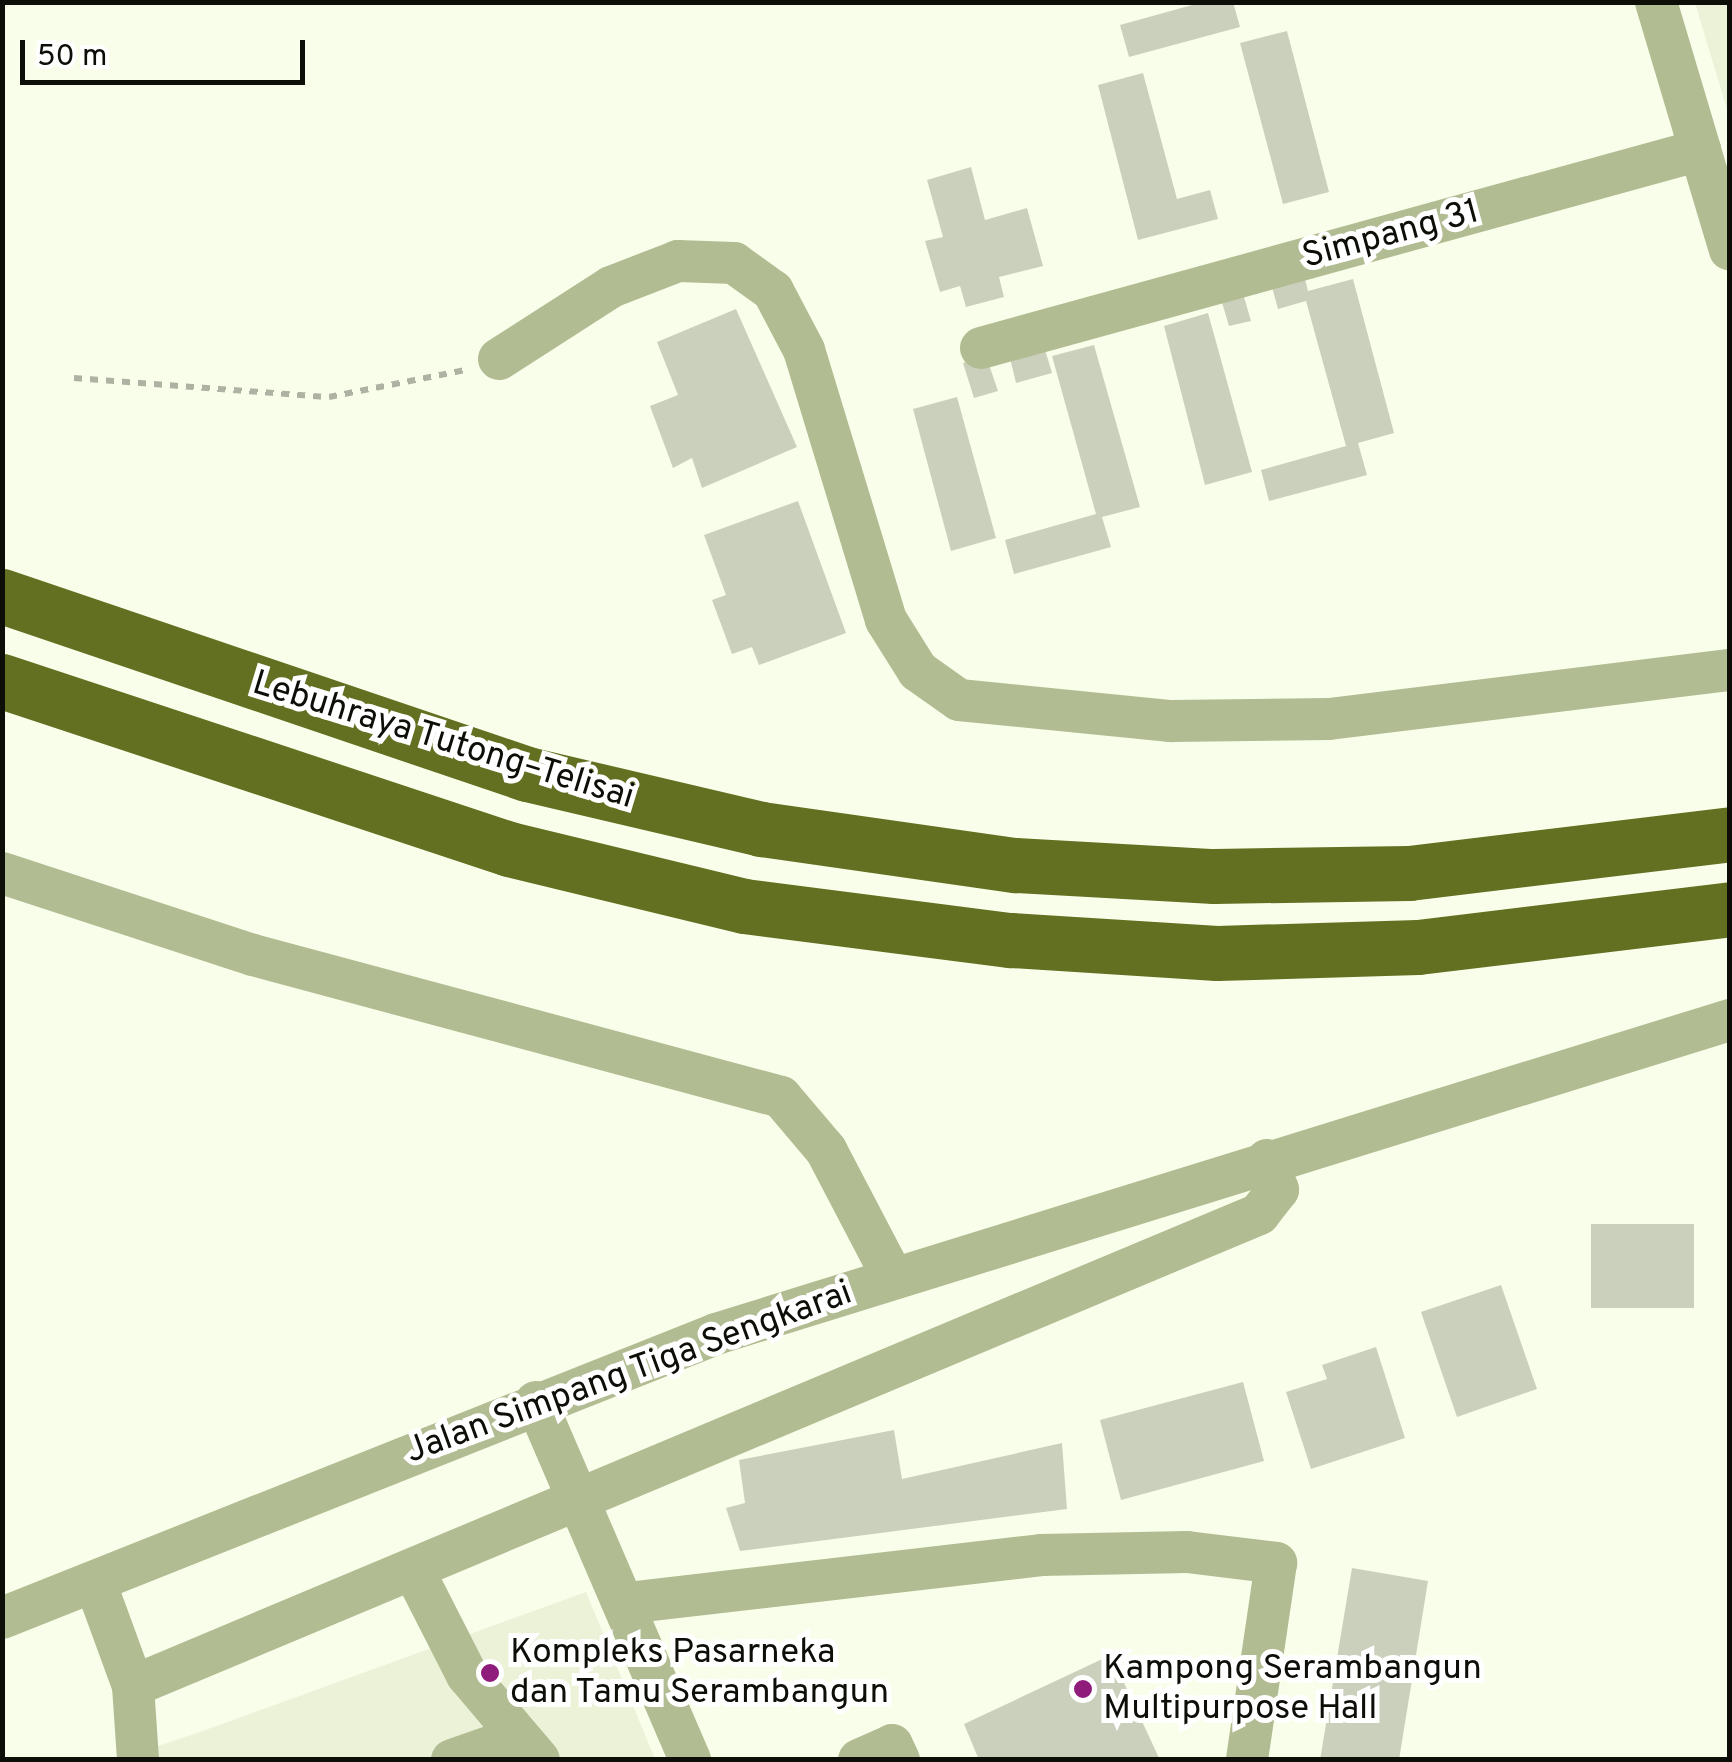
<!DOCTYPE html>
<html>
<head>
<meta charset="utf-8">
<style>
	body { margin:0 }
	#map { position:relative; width:1732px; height:1762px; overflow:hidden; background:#f9feea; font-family:Overpass,sans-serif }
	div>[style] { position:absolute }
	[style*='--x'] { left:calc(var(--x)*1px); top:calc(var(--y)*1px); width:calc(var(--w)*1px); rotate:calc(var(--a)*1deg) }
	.built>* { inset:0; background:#ebf2d8 }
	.building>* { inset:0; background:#cbd0bd }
	.path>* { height:6px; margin-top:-3px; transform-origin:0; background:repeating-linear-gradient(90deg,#aeb2a2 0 8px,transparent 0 16px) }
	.minor>* { height:42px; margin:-21px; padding:0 21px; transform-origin:21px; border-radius:21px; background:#b2bc92 }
	.highway>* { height:55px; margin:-27.5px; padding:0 27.5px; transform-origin:27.5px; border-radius:27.5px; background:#637021 }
	.dots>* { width:28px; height:28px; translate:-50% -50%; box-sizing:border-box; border:5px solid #fff; border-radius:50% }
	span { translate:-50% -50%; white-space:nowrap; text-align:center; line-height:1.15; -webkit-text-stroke:10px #fff; paint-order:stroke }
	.street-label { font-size:35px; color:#0d0e08 }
	.poi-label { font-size:35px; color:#0d0e08 }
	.left { translate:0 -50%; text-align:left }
	.frame { position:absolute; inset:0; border:5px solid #0d0e08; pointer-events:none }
	.scale { position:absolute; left:20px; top:40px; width:285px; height:45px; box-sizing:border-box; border:5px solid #0d0e08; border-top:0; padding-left:12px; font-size:30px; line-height:35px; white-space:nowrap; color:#0d0e08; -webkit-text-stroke:8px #fff; paint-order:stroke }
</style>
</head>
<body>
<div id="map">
	<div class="built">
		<i style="clip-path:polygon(1695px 3px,1729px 3px,1729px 116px)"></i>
		<i style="clip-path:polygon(586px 1592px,655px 1759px,117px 1760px,200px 1732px)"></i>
	</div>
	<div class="building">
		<i style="clip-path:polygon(1203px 2px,1233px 2px,1240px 27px,1129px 57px,1120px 25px)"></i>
		<i style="clip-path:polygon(1287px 31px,1329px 192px,1283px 204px,1240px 43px)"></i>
		<i style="clip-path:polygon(1143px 73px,1177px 199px,1210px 190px,1218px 219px,1138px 240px,1098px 85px)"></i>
		<i style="clip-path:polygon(971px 167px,985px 220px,1027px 208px,1043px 266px,999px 277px,1004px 297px,966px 307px,960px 286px,940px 292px,925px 241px,943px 237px,927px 180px)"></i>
		<i style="clip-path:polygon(1302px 267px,1308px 291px,1353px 279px,1394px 433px,1358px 443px,1367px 475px,1269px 501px,1261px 470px,1346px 446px,1306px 301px,1278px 309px,1269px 276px)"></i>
		<i style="clip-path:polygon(1240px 283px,1251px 321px,1229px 326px,1218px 289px)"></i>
		<i style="clip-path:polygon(736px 309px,797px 447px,702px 488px,692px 458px,673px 468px,650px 406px,678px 395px,657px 342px)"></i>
		<i style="clip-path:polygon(1208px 313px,1252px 472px,1205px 485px,1164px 326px)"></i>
		<i style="clip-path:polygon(1043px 343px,1052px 373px,1016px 383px,1009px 354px)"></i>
		<i style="clip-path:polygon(1094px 345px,1140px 507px,1102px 517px,1111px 547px,1014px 574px,1005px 540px,1096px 514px,1052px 356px)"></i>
		<i style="clip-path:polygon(986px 356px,998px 391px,974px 398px,963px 363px)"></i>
		<i style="clip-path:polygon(957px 397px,996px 538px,951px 551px,913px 409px)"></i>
		<i style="clip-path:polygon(798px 501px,846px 633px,759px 665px,752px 647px,732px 654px,712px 600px,726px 595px,704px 535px)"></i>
		<i style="clip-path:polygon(1591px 1224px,1694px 1224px,1694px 1308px,1591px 1308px)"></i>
		<i style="clip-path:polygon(1501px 1285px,1537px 1389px,1457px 1417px,1421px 1312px)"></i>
		<i style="clip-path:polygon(1376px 1347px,1405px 1438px,1311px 1469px,1286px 1392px,1327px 1379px,1322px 1365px)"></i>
		<i style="clip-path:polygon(1243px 1382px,1264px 1461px,1121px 1500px,1100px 1420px)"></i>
		<i style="clip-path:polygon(894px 1430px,902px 1479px,1062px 1443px,1067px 1509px,740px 1551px,726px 1508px,745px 1503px,739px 1460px)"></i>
		<i style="clip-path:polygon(1352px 1568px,1428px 1581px,1399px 1760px,1320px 1760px)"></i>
		<i style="clip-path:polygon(1111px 1655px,1160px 1760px,979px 1760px,964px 1724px)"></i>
	</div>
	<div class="path">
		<i style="--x:74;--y:378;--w:256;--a:4.3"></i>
		<i style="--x:329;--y:397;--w:139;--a:-11.2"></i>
	</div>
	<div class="minor">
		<i style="--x:1656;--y:2;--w:154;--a:73.4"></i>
		<i style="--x:981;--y:348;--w:746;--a:-15.4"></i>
		<i style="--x:1700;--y:150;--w:104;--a:73.3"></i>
		<i style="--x:499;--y:359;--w:133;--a:-32.7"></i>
		<i style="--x:611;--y:287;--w:72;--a:-21.2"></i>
		<i style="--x:678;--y:261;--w:56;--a:2"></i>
		<i style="--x:734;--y:263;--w:48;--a:35.7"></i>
		<i style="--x:773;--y:291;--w:67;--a:62.3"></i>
		<i style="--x:804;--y:350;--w:282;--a:73.1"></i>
		<i style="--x:886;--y:620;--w:60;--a:57.9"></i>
		<i style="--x:918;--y:671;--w:50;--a:35.3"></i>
		<i style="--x:959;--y:700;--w:213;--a:5.7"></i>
		<i style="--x:1171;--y:721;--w:158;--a:-0.7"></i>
		<i style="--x:1329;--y:719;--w:404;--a:-7"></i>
		<i style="--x:2;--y:873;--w:264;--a:18.1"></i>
		<i style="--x:253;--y:955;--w:547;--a:15.05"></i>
		<i style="--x:781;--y:1097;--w:70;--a:49.7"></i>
		<i style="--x:826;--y:1150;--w:142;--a:62.4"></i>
		<i style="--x:536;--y:1402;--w:390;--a:66.7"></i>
		<i style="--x:414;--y:1571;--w:117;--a:63"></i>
		<i style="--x:467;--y:1675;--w:111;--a:49.7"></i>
		<i style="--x:95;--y:1582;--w:111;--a:69.9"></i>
		<i style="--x:133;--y:1686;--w:74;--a:86.1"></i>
		<i style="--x:627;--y:1603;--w:417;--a:-6.6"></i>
		<i style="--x:1041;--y:1555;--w:146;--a:-1.2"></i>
		<i style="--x:1187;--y:1552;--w:90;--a:7"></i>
		<i style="--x:1276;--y:1563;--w:199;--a:98.4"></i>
		<i style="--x:2;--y:1618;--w:768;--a:-21.69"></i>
		<i style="--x:716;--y:1334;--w:1062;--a:-17.21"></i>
		<i style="--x:133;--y:1686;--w:1221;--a:-22.74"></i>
		<i style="--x:1259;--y:1214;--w:31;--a:-52"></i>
		<i style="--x:1278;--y:1190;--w:32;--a:-110"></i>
		<i style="--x:452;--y:1760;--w:70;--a:-19.2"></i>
		<i style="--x:859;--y:1760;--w:36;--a:-24"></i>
		<i style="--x:892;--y:1745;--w:17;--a:65"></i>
	</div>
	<div class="highway">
		<i style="--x:2;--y:596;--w:554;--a:18.73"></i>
		<i style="--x:527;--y:774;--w:240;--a:13.2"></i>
		<i style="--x:761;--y:829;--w:257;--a:8.1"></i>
		<i style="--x:1015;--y:865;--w:199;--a:3.2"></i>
		<i style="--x:1214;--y:876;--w:195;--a:-0.9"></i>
		<i style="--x:1409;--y:873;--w:323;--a:-6.9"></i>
		<i style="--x:2;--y:681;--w:534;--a:18.33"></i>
		<i style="--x:509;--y:849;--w:242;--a:13.6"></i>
		<i style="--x:744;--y:906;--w:269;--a:7.3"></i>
		<i style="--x:1011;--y:940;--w:206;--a:3.6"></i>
		<i style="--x:1217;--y:953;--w:201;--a:-1.7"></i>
		<i style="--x:1418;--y:947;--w:314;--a:-6.9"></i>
	</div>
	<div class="dots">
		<i style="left:490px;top:1673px;background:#8f1b7b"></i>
		<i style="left:1083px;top:1689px;background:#8f1b7b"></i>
	</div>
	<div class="street-label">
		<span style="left:1391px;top:235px;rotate:-15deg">Simpang 31</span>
		<span style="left:443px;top:741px;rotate:17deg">Lebuhraya Tutong–Telisai</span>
		<span style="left:629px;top:1373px;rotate:-20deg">Jalan Simpang Tiga Sengkarai</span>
	</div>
	<div class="poi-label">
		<span class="left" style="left:510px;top:1673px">Kompleks Pasarneka<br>dan Tamu Serambangun</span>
		<span class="left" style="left:1103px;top:1689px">Kampong Serambangun<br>Multipurpose Hall</span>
	</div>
	<div class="frame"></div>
	<div class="scale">50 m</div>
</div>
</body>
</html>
